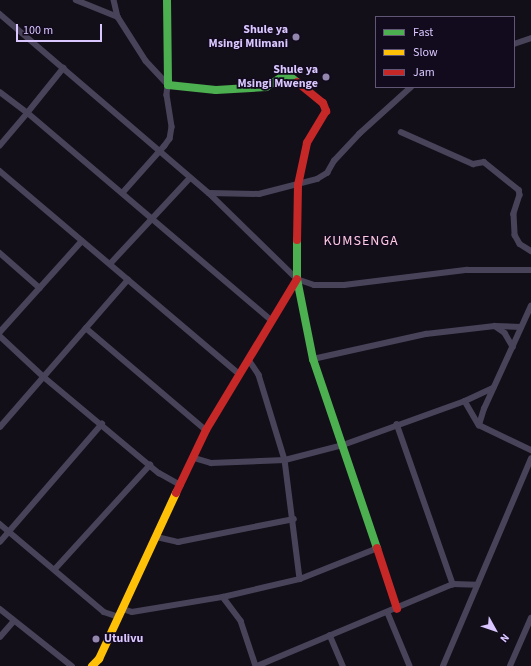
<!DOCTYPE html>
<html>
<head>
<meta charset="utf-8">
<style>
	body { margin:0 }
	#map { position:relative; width:531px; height:666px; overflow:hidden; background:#130f19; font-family:"Source Sans 3",sans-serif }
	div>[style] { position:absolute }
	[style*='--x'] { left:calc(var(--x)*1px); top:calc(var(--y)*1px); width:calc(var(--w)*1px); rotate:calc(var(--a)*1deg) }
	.street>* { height:5.5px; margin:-2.75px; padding:0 2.75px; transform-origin:2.75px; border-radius:2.75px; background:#49435a }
	.fast>* { height:8px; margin:-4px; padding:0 4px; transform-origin:4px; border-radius:4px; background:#4caf50 }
	.slow>* { height:8px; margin:-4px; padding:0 4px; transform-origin:4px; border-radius:4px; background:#ffc107 }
	.jam>* { height:8px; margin:-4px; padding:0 4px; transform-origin:4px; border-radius:4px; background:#c62828 }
	.dots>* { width:11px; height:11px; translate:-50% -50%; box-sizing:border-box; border:2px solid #120b1d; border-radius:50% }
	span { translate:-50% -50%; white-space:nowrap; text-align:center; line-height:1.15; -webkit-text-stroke:3.5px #120b1d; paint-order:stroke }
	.poi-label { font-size:12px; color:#dac7ff; font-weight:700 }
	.right { translate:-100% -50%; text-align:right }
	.left { translate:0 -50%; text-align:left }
	.quarter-label { font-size:14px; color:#ffc9df; letter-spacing:1px }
	.legend { position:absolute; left:375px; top:16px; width:140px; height:72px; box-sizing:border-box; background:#120b1d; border:1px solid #625677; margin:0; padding:5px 7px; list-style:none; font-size:12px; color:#dac7ff }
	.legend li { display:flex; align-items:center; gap:8px; height:20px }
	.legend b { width:20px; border:1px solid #625677 }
	.north { position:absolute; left:475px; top:610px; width:40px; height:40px; -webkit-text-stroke:3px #120b1d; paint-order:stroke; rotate:130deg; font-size:11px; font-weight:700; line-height:16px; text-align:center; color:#dac7ff }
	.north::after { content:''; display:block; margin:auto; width:14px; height:18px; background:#dac7ff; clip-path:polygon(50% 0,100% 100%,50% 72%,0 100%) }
	.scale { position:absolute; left:16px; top:24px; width:86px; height:18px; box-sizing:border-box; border:2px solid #dac7ff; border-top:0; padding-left:5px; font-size:12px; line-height:14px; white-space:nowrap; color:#dac7ff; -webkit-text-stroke:3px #120b1d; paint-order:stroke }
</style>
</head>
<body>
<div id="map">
	<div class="street">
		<i style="--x:76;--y:0;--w:45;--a:22"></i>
		<i style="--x:114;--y:0;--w:17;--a:77"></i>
		<i style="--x:118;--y:17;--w:52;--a:57.5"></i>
		<i style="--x:146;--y:61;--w:33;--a:47"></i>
		<i style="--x:168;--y:85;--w:10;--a:96"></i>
		<i style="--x:167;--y:95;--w:32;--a:81"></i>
		<i style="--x:172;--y:127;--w:12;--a:99"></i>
		<i style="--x:170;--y:139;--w:9;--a:126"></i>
		<i style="--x:165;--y:146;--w:63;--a:131.8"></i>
		<i style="--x:0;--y:14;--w:275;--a:40.6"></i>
		<i style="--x:209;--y:193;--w:123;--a:44.3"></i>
		<i style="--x:297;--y:279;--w:18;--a:19"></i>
		<i style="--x:314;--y:285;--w:30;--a:0"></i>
		<i style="--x:344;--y:285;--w:124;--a:-7"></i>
		<i style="--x:467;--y:270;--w:64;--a:0"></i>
		<i style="--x:514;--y:44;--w:18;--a:-19"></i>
		<i style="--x:64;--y:68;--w:58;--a:128.7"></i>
		<i style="--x:28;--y:113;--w:319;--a:40.4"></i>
		<i style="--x:0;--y:92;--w:35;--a:37"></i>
		<i style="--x:28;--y:113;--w:43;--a:130.3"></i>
		<i style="--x:401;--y:132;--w:79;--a:24"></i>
		<i style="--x:473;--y:164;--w:11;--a:-10"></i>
		<i style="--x:484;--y:162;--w:45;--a:38.7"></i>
		<i style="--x:519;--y:190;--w:5;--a:79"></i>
		<i style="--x:520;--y:195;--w:20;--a:108"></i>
		<i style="--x:514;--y:214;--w:21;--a:87"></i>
		<i style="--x:515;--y:235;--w:10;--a:61"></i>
		<i style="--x:520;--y:244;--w:13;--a:32"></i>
		<i style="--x:0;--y:171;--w:314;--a:40.3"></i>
		<i style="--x:209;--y:193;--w:50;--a:1.1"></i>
		<i style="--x:259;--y:194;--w:60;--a:-14.5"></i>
		<i style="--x:317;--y:179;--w:12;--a:-31"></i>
		<i style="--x:327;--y:173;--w:14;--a:-60"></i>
		<i style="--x:334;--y:161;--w:37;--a:-47"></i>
		<i style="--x:359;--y:134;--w:70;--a:-42.1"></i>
		<i style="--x:0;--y:253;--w:53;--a:41.2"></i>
		<i style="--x:110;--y:264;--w:117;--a:-47.1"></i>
		<i style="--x:495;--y:326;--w:12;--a:35"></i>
		<i style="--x:505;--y:333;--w:16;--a:60"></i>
		<i style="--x:86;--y:328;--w:157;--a:40.4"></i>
		<i style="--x:0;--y:332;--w:122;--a:-48"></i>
		<i style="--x:0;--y:336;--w:60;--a:43"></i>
		<i style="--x:44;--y:377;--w:150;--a:39.9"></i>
		<i style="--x:159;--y:473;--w:25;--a:29"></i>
		<i style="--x:313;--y:359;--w:116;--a:-12.5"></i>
		<i style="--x:426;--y:334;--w:69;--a:-6.6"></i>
		<i style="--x:495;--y:326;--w:26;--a:2"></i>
		<i style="--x:249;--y:360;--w:18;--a:56"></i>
		<i style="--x:259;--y:375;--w:89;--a:73"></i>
		<i style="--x:285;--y:460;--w:120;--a:82.8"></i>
		<i style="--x:465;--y:401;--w:28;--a:60"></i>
		<i style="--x:479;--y:425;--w:58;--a:25.7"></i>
		<i style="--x:397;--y:424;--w:170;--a:70.7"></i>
		<i style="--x:479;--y:425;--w:17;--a:-73"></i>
		<i style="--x:484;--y:409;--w:113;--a:-65.5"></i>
		<i style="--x:0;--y:427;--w:195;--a:-49"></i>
		<i style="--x:194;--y:458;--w:18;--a:16"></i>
		<i style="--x:211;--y:463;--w:74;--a:-2.3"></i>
		<i style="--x:285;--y:460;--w:60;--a:-14.5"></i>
		<i style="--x:343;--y:445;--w:130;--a:-19.8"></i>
		<i style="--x:465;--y:401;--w:31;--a:-25"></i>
		<i style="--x:0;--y:524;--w:136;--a:40.2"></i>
		<i style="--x:104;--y:612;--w:16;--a:18"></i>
		<i style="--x:157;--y:537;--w:22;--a:13"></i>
		<i style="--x:178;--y:542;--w:118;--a:-11.2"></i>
		<i style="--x:0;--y:542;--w:156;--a:-49.2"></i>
		<i style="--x:55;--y:569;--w:141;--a:-47.6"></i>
		<i style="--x:223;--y:597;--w:30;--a:53"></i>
		<i style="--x:241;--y:621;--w:47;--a:71.6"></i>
		<i style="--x:0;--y:609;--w:92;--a:38.4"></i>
		<i style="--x:123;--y:609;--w:9;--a:18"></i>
		<i style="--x:132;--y:612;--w:92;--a:-9.4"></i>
		<i style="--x:223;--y:597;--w:79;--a:-13.2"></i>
		<i style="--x:300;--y:579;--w:84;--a:-21.7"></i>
		<i style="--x:388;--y:613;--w:57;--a:67.5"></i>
		<i style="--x:330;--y:635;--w:34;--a:67"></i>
		<i style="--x:0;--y:637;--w:21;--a:-49"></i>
		<i style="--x:257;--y:666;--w:212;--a:-22.7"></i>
		<i style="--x:453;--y:584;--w:23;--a:2"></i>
		<i style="--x:443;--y:666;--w:225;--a:-67"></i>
		<i style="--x:510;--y:666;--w:52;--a:-66.4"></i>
	</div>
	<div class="fast">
		<i style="--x:167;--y:0;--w:85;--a:89.3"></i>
		<i style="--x:168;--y:85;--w:48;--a:5.9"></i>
		<i style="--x:216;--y:90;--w:50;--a:-3.4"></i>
		<i style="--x:266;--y:87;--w:25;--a:-32"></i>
		<i style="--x:287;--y:74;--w:13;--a:39"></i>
		<i style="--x:297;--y:240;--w:39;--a:90"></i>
		<i style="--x:297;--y:279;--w:82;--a:78.7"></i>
		<i style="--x:313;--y:359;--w:200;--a:71.3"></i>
	</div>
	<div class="slow">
		<i style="--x:92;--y:666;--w:10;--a:-45"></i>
		<i style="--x:99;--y:659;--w:183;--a:-65.1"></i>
	</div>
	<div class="jam">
		<i style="--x:297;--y:82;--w:33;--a:39"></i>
		<i style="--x:323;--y:103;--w:9;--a:69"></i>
		<i style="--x:326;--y:111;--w:37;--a:121"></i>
		<i style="--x:307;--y:143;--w:43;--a:102.1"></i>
		<i style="--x:298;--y:185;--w:55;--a:91"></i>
		<i style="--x:176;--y:493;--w:70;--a:-64.5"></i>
		<i style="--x:206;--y:430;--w:176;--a:-58.9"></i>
		<i style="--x:377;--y:548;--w:64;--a:71.8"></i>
	</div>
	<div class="dots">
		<i style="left:296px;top:37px;background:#9487ae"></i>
		<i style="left:326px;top:77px;background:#9487ae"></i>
		<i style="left:96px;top:639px;background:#9487ae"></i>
	</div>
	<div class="poi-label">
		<span class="right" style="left:288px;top:37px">Shule ya<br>Msingi Mlimani</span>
		<span class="right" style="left:318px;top:77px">Shule ya<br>Msingi Mwenge</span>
		<span class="left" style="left:104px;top:639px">Utulivu</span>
	</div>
	<div class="quarter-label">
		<span style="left:361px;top:241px">KUMSENGA</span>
	</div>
	<ul class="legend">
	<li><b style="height:5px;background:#4caf50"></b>Fast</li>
	<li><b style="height:5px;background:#ffc107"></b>Slow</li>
	<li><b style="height:5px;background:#c62828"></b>Jam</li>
	</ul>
	<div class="north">N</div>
	<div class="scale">100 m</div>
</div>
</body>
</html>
